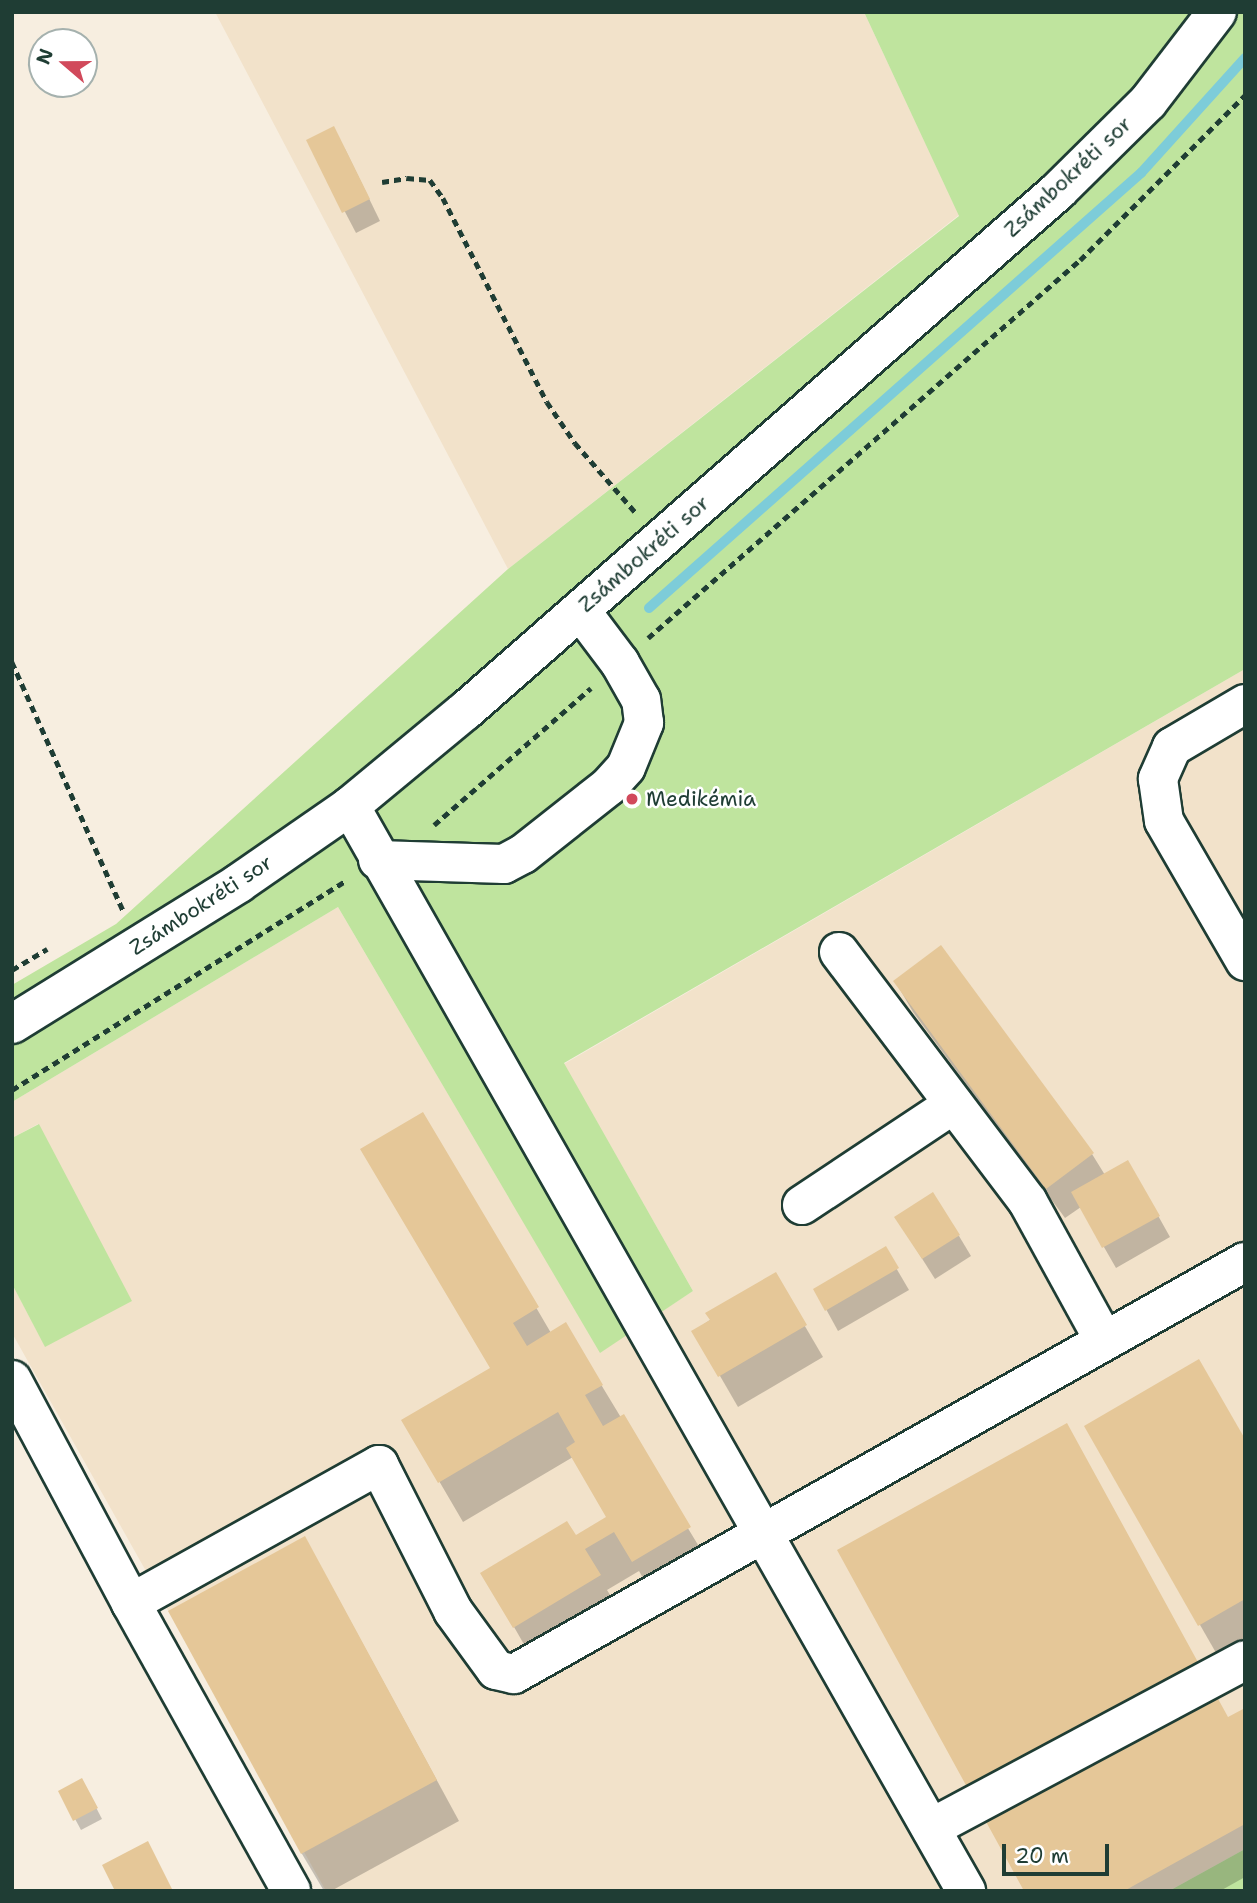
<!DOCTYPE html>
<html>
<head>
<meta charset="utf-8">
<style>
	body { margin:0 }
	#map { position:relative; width:1257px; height:1903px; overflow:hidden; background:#f7eee0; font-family:"Shantell Sans",sans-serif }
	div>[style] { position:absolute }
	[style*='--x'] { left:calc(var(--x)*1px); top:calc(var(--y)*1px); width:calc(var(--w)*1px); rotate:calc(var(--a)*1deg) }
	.built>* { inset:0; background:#f2e2ca }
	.green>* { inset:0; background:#bfe49e }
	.shadow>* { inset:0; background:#0003 }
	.stream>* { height:10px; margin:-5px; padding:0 5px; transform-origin:5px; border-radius:5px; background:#7dccd9 }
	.building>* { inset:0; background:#e5c798 }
	.path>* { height:4.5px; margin-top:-2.25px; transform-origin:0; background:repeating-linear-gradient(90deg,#1f3d34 0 7px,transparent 0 12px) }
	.roads { filter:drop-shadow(2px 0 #1f3d34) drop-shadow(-2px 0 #1f3d34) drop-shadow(0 2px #1f3d34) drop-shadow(0 -2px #1f3d34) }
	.minor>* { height:38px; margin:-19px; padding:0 19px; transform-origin:19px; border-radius:19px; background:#fff }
	.dots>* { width:19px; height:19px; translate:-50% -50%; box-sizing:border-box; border:4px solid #fff; border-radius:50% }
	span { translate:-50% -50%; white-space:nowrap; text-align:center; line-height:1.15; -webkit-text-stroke:5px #fff; paint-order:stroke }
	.street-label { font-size:21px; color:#1f3d34 }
	.poi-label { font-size:21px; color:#1f3d34 }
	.left { translate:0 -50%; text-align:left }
	.frame { position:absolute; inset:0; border:14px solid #1f3d34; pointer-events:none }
	.north { position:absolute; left:28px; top:28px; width:70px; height:70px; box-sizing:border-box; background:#fff; border:2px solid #a5b1ae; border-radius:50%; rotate:290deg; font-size:19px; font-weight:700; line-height:28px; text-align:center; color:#1f3d34 }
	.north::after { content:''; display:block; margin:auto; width:24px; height:32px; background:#d1495b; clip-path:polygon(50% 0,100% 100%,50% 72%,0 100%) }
	.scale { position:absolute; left:1002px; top:1844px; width:107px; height:32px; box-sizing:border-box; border:4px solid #1f3d34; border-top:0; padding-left:9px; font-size:21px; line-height:24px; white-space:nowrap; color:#1f3d34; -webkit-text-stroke:5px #fff; paint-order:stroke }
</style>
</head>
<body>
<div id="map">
	<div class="built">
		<i style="clip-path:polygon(215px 12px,864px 12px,959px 215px,508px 569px)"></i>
		<i style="clip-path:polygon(1245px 669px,1245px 1849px,1169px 1891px,326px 1891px,12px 1333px,12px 1284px,45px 1346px,38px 1124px,12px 1138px,12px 1102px,338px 907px,600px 1352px,693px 1291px,564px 1064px)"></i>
	</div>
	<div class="green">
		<i style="clip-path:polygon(864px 12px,1245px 12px,1245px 669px,564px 1063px,693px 1291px,600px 1353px,338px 907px,12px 1102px,12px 985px,116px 924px,508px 569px,959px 216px)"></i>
		<i style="clip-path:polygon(39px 1124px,132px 1301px,45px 1347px,12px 1284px,12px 1138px)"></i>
		<i style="clip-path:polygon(1245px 1849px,1245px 1891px,1169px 1891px)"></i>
	</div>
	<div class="shadow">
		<i style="clip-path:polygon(308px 141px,345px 149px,380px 221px,356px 233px)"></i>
		<i style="clip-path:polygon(940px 948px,1092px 1154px,1105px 1175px,1128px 1162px,1170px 1237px,1116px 1268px,1081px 1207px,1065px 1218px,913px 1012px,895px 981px)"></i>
		<i style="clip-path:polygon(423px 1114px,551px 1333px,565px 1325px,712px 1568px,656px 1601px,639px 1571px,607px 1590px,623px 1616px,537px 1667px,483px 1573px,575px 1538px,608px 1518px,573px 1457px,463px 1522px,404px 1421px,492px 1368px)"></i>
		<i style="clip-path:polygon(959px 1236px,971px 1256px,935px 1279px,909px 1238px)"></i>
		<i style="clip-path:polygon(885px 1249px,909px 1290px,838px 1331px,815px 1289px)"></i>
		<i style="clip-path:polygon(775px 1275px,823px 1357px,738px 1407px,694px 1331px)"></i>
		<i style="clip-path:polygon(1086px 1426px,1245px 1442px,1245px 1653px,1223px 1665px)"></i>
		<i style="clip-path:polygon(327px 1578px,459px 1821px,331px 1891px,324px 1891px,302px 1854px,171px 1612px)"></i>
		<i style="clip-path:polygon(1245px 1710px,1245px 1877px,1220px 1891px,1026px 1891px,1228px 1719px)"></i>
		<i style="clip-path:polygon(87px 1790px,102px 1819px,81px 1830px,60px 1791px)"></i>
	</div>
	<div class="stream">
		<i style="--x:649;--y:608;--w:657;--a:-41.48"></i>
		<i style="--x:1141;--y:173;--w:155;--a:-47.9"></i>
	</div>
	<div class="building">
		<i style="clip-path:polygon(334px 126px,370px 199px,342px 213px,306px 140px)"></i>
		<i style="clip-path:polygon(941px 945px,1094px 1153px,1046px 1189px,893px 981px)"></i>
		<i style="clip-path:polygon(423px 1112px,539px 1307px,513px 1323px,527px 1346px,566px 1322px,603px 1385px,585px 1395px,603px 1426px,624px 1414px,691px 1527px,632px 1562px,614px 1532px,585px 1549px,601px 1575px,513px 1628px,480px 1573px,567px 1521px,576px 1535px,606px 1517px,566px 1448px,575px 1442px,558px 1412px,438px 1483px,401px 1420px,490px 1368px,360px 1149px)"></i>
		<i style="clip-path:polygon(1128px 1160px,1160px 1216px,1102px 1248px,1071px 1192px)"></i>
		<i style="clip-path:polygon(933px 1192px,960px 1235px,922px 1259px,894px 1217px)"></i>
		<i style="clip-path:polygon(886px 1246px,899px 1268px,825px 1311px,813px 1289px)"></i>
		<i style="clip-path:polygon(776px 1272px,807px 1325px,718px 1377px,691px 1331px,710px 1320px,705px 1313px)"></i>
		<i style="clip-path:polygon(1199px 1359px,1245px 1439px,1245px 1599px,1198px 1626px,1084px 1426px)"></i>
		<i style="clip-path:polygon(1067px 1423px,1228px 1717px,1245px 1708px,1245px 1824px,1124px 1891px,1024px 1891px,837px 1550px)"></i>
		<i style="clip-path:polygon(305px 1536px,437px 1780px,301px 1854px,168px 1611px)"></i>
		<i style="clip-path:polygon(82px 1778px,98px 1808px,73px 1821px,58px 1791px)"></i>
		<i style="clip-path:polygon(148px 1841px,173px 1891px,115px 1891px,102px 1865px)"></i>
	</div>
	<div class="path">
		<i style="--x:382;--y:182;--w:25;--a:-9"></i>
		<i style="--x:407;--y:178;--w:23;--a:5"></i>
		<i style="--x:430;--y:180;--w:22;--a:54"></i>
		<i style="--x:443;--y:198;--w:229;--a:63"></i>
		<i style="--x:547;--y:402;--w:50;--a:55.7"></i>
		<i style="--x:575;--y:443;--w:93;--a:48.9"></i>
		<i style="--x:648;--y:638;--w:574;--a:-41.19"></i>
		<i style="--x:1080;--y:260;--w:233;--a:-45"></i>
		<i style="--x:12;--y:662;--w:272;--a:65.9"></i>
		<i style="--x:434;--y:825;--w:208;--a:-41.1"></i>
		<i style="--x:12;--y:970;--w:41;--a:-31"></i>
		<i style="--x:12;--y:1090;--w:395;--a:-32.1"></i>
	</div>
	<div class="roads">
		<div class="minor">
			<i style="--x:1245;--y:704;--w:85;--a:149.5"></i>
			<i style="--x:1172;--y:747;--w:35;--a:114"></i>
			<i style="--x:1158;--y:779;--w:42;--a:81.9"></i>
			<i style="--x:1164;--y:821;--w:162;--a:59.9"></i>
			<i style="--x:350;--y:806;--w:1248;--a:60.41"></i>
			<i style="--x:378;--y:860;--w:126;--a:1.8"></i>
			<i style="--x:504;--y:864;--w:21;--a:-28"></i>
			<i style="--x:523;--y:854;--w:110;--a:-38.3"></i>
			<i style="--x:609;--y:786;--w:25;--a:-48"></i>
			<i style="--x:626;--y:767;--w:48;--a:-67.8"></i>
			<i style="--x:644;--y:723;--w:23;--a:-97"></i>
			<i style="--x:641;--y:700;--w:43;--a:-119.6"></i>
			<i style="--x:620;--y:663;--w:66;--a:-127"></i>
			<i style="--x:839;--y:952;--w:313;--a:52.9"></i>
			<i style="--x:1028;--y:1202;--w:158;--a:61.2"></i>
			<i style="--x:12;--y:1024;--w:267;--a:-31.8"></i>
			<i style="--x:239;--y:883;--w:135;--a:-34.7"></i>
			<i style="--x:350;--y:806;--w:149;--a:-39.6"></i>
			<i style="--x:465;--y:711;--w:790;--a:-41.25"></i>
			<i style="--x:1059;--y:190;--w:125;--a:-44.7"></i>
			<i style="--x:1148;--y:102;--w:113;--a:-52.5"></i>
			<i style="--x:802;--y:1205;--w:182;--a:-33.6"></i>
			<i style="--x:12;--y:1380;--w:253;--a:61.9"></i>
			<i style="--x:131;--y:1603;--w:329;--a:60.9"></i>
			<i style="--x:131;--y:1603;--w:284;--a:-29.1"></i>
			<i style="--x:379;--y:1465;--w:164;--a:63.1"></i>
			<i style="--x:453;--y:1611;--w:73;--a:53.9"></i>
			<i style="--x:496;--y:1670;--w:18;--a:13"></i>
			<i style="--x:514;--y:1674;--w:839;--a:-29.41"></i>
			<i style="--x:931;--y:1828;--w:356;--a:-28.1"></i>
		</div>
	</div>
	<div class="dots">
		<i style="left:632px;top:799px;background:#d1495b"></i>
	</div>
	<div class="street-label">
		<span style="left:1068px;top:177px;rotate:-43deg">Zsámbokréti sor</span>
		<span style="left:644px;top:554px;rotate:-41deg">Zsámbokréti sor</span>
		<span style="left:201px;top:905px;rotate:-33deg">Zsámbokréti sor</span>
	</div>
	<div class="poi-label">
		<span class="left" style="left:646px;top:799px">Medikémia</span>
	</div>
	<div class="frame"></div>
	<div class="north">N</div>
	<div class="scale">20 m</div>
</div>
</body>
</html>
